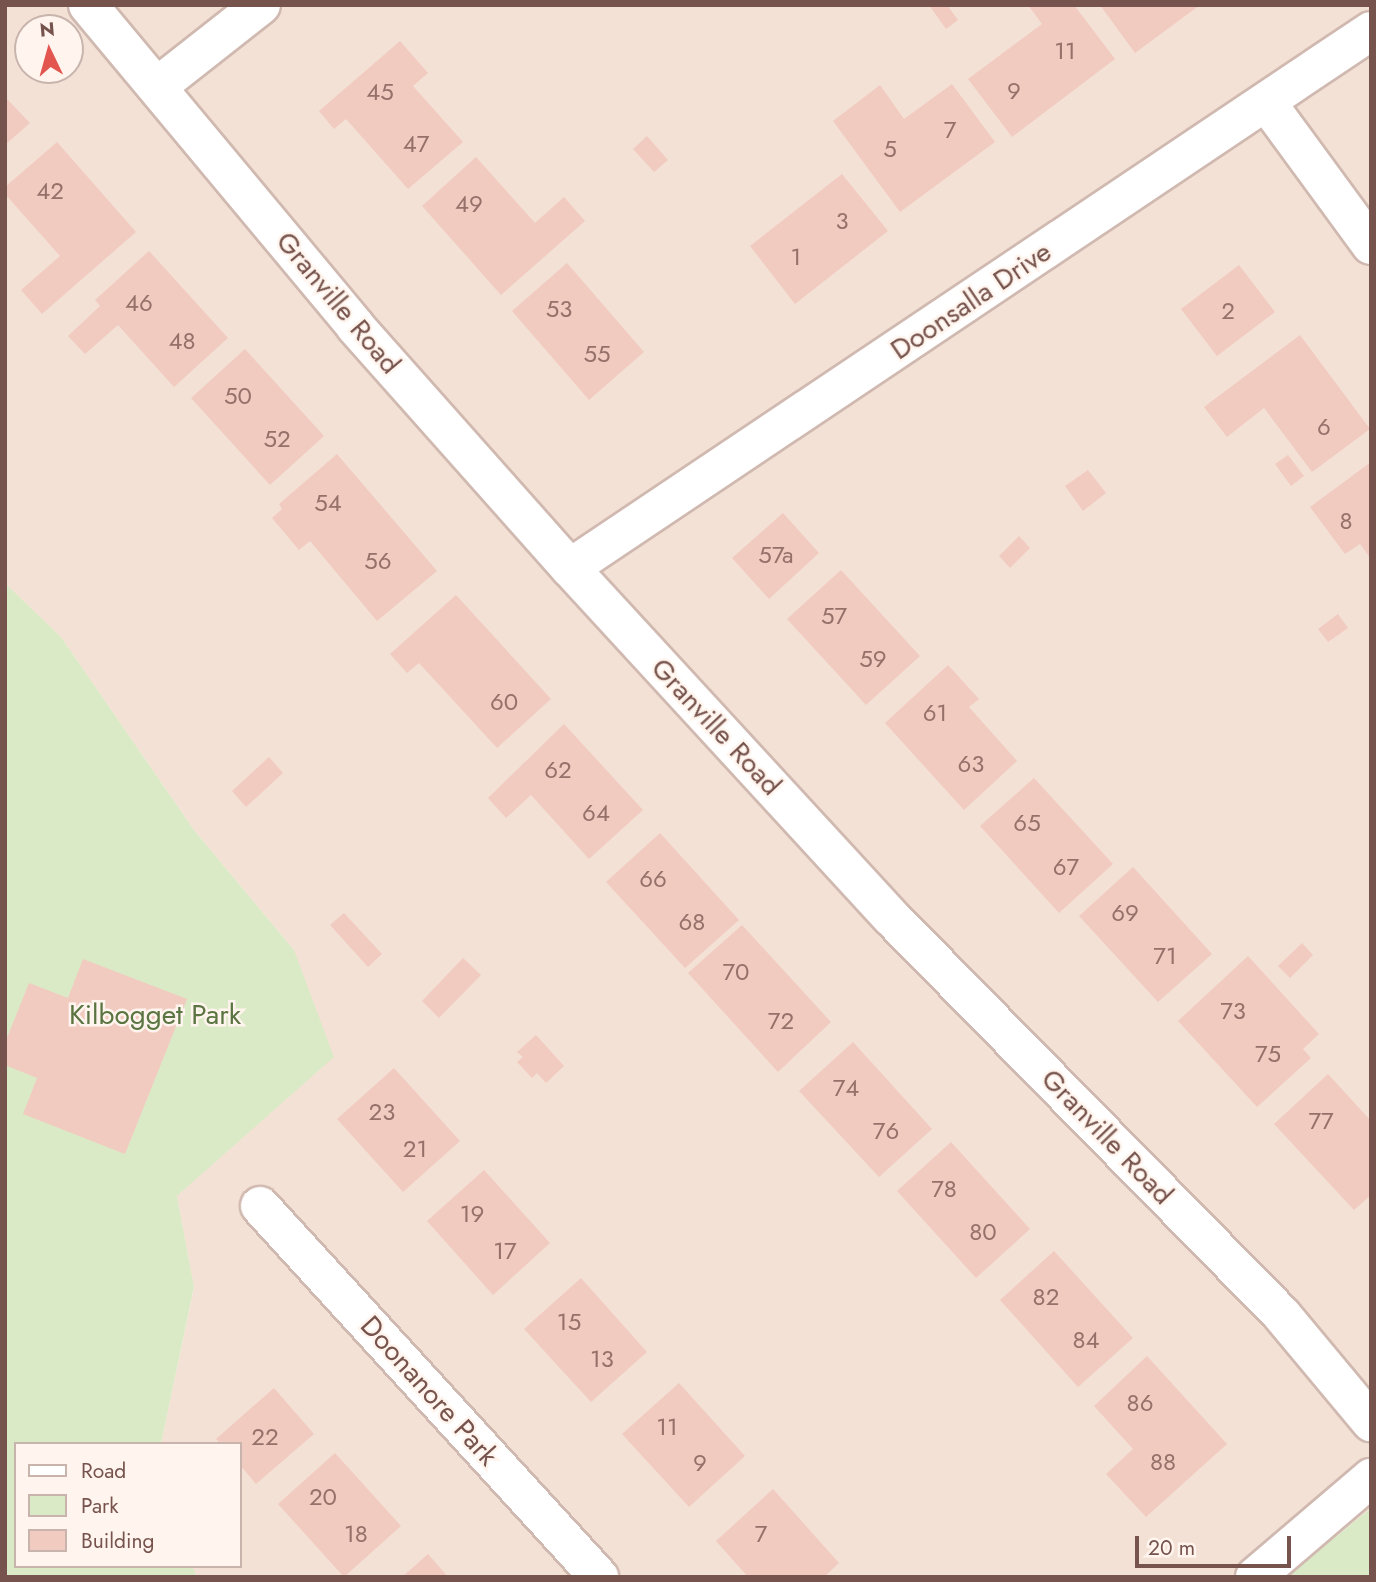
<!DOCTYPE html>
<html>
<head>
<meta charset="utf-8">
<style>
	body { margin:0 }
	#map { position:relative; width:1376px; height:1582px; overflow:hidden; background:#fcf0e8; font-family:Jost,sans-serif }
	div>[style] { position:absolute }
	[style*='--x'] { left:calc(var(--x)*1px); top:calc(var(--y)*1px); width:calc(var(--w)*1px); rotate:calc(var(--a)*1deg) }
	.residential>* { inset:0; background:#f4e1d6 }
	.green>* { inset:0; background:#dbeac6 }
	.building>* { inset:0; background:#f1cac0 }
	.roads { filter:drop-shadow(2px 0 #d0b9b0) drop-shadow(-2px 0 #d0b9b0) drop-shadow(0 2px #d0b9b0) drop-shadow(0 -2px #d0b9b0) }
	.street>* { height:38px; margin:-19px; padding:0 19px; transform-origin:19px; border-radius:19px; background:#fff }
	span { translate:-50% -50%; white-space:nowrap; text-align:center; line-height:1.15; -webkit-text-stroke:5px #fff5ee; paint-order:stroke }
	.number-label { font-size:24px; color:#957169 }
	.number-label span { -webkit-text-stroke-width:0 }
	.street-label { font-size:28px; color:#76534c }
	.park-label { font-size:28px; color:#5a7541 }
	.frame { position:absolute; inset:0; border:7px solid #76534c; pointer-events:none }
	.legend { position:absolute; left:14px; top:1442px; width:228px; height:126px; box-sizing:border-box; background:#fff5ee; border:2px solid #c8b4ad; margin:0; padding:9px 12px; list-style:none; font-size:21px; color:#76534c }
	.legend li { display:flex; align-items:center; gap:14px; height:35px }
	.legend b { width:35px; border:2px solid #c8b4ad }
	.north { position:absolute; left:14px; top:14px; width:70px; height:70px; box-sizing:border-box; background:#fff5ee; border:2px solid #c8b4ad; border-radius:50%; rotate:355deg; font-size:19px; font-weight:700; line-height:28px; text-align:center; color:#76534c }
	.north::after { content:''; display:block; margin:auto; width:24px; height:32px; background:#e3554f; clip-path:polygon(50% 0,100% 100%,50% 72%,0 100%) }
	.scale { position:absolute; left:1135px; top:1536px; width:156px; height:32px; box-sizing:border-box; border:4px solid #76534c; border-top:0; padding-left:9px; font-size:21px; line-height:24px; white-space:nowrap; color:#76534c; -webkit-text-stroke:5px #fff5ee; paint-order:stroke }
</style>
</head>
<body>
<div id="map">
	<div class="residential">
		<i style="clip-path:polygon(evenodd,5px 5px,1371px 5px,1371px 1508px,1286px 1577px,197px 1577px,192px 1566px,240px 1566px,240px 1444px,161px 1444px,194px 1288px,177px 1196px,294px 950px,194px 830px,61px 637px,5px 583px,5px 5px,28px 28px,70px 28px,70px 70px,28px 70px,28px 28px)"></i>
	</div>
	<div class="green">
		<i style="clip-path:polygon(5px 583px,61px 637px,194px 830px,294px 950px,334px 1057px,177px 1196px,194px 1287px,161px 1444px,16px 1444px,16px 1566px,192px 1566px,197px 1577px,5px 1577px)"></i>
		<i style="clip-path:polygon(1371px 1508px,1371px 1577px,1286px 1577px)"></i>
	</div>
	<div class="building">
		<i style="clip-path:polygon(929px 5px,947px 5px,958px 20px,946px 29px)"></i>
		<i style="clip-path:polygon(1028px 5px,1074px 5px,1115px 59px,1012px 137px,968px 79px,1042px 24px)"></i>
		<i style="clip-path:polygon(1100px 5px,1200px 5px,1135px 53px)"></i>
		<i style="clip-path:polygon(400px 41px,428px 73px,413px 86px,463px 142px,408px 189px,346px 119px,334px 129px,319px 111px)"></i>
		<i style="clip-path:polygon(952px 84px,995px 142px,900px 212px,833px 121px,880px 85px,904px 119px)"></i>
		<i style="clip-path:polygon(5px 97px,30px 123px,5px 145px)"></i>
		<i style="clip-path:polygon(647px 136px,668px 160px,654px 172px,633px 149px)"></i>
		<i style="clip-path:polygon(57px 142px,136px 232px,42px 314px,21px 290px,60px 256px,5px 194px,5px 187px)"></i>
		<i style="clip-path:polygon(476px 157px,535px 223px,564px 197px,585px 221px,501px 295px,422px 206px)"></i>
		<i style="clip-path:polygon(842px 174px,888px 231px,795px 304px,750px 246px)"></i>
		<i style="clip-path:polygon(149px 251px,228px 338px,174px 387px,118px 325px,85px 354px,68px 336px,100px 306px,95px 300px)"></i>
		<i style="clip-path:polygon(567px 263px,644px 352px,589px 400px,512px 311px)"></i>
		<i style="clip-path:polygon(1239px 265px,1275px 312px,1217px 356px,1181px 309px)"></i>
		<i style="clip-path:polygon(1300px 335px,1370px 429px,1312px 472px,1264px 408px,1227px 437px,1204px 407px)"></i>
		<i style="clip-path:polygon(245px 349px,324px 436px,270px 485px,191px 398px)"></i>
		<i style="clip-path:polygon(337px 454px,437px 571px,377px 621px,310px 541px,299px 550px,272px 518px,282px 509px,279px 504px)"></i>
		<i style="clip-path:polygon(1288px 455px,1304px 476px,1291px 486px,1275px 464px)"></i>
		<i style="clip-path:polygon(1371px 462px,1371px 559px,1360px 544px,1345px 554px,1310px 507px)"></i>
		<i style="clip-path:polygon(1088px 470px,1106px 493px,1083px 511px,1065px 486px)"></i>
		<i style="clip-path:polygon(783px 513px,819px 553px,769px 599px,732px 558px)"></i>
		<i style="clip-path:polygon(1019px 536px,1030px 548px,1010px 568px,999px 556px)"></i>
		<i style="clip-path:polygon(841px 570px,920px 656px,866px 705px,787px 619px)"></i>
		<i style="clip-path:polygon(456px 595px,551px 699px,497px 748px,419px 663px,407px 673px,390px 654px)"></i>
		<i style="clip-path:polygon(1338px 614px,1348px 628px,1328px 642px,1318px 629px)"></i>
		<i style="clip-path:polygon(948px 665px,979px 699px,969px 707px,1017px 761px,964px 810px,885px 723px)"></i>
		<i style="clip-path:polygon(564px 724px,643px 810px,589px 859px,531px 795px,506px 818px,488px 798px)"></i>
		<i style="clip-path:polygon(269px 757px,283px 773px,246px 807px,232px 791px)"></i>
		<i style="clip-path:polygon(1034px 778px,1113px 864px,1059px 913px,980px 826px)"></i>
		<i style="clip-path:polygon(660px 833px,739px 920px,685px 968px,606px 882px)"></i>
		<i style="clip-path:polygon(1133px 867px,1212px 954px,1158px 1002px,1079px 916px)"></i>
		<i style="clip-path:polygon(344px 913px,382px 954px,368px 967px,330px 925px)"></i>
		<i style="clip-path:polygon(742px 925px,831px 1022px,778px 1072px,688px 973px)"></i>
		<i style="clip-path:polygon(1302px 943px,1313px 955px,1290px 978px,1278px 966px)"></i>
		<i style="clip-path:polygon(1248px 956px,1319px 1034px,1303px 1049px,1311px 1058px,1257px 1107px,1178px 1021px)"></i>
		<i style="clip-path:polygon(463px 958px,481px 975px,439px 1018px,422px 1001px)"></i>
		<i style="clip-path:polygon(83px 959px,187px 999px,125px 1154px,23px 1114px,37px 1078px,5px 1065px,5px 1043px,29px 983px,68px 998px)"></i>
		<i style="clip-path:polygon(536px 1035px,564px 1066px,546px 1083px,537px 1073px,532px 1078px,517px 1062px,523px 1057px,517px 1052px)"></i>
		<i style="clip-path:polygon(853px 1042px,932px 1129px,879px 1177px,799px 1091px)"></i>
		<i style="clip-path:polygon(394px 1068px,460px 1141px,403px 1192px,337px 1119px)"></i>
		<i style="clip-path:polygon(1328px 1074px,1371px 1121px,1371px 1195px,1354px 1210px,1274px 1124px)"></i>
		<i style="clip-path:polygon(951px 1142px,1030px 1229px,976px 1278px,897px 1191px)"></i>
		<i style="clip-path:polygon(484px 1170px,550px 1243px,493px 1295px,427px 1221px)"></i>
		<i style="clip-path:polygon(1054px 1251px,1133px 1338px,1078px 1387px,1000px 1300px)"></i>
		<i style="clip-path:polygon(581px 1278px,647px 1352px,591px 1402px,524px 1329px)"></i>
		<i style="clip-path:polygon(1147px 1356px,1227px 1444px,1146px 1517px,1106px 1474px,1133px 1449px,1094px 1406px)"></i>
		<i style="clip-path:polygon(679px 1383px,745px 1456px,689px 1507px,622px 1434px)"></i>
		<i style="clip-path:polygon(274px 1388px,314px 1434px,256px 1484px,240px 1465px,240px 1444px,221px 1444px,216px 1439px)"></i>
		<i style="clip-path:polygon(335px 1453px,401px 1526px,344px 1577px,278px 1504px)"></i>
		<i style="clip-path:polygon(773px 1489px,839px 1563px,824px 1577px,748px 1577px,716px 1541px)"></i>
		<i style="clip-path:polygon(428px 1554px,448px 1577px,402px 1577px)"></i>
	</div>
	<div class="roads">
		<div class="street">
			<i style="--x:88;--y:5;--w:418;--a:50.2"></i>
			<i style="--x:355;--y:326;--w:324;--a:48.4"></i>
			<i style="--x:570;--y:568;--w:474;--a:47.4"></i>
			<i style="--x:891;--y:917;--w:557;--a:45.51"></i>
			<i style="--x:1281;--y:1314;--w:141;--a:50.2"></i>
			<i style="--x:158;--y:86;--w:131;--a:-38.2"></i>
			<i style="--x:1267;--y:103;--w:176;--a:53.8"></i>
			<i style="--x:570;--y:568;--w:964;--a:-33.84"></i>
			<i style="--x:260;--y:1206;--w:503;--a:47.58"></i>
			<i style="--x:1255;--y:1577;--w:153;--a:-40.5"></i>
		</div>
	</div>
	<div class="number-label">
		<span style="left:1065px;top:51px">11</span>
		<span style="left:1014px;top:91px">9</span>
		<span style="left:380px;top:92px">45</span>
		<span style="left:950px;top:130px">7</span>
		<span style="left:416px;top:144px">47</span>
		<span style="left:890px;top:149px">5</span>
		<span style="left:50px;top:191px">42</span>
		<span style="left:469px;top:204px">49</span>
		<span style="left:842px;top:221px">3</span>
		<span style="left:796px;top:257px">1</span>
		<span style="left:139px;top:303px">46</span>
		<span style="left:559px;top:309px">53</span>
		<span style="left:1228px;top:311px">2</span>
		<span style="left:182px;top:341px">48</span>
		<span style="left:597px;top:354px">55</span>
		<span style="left:238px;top:396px">50</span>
		<span style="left:1324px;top:427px">6</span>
		<span style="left:277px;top:439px">52</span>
		<span style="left:328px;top:503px">54</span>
		<span style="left:1346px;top:521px">8</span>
		<span style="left:776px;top:555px">57a</span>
		<span style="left:378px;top:561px">56</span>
		<span style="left:834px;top:616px">57</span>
		<span style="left:873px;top:659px">59</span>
		<span style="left:504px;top:702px">60</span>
		<span style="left:935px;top:713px">61</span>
		<span style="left:971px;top:764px">63</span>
		<span style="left:558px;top:770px">62</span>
		<span style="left:596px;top:813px">64</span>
		<span style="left:1027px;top:823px">65</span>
		<span style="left:1066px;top:867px">67</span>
		<span style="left:653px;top:879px">66</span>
		<span style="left:1125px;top:913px">69</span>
		<span style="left:692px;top:922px">68</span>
		<span style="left:1165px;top:956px">71</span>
		<span style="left:736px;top:972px">70</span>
		<span style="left:1233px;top:1011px">73</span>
		<span style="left:781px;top:1021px">72</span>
		<span style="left:1268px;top:1054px">75</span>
		<span style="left:846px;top:1088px">74</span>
		<span style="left:382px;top:1112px">23</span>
		<span style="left:1321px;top:1121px">77</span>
		<span style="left:886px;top:1131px">76</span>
		<span style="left:415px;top:1149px">21</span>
		<span style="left:944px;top:1189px">78</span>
		<span style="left:472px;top:1214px">19</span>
		<span style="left:983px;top:1232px">80</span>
		<span style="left:505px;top:1251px">17</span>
		<span style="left:1046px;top:1297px">82</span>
		<span style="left:569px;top:1322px">15</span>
		<span style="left:1086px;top:1340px">84</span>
		<span style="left:602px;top:1359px">13</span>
		<span style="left:1140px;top:1403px">86</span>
		<span style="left:667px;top:1427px">11</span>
		<span style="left:265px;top:1437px">22</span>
		<span style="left:1163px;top:1462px">88</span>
		<span style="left:700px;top:1463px">9</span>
		<span style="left:323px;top:1497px">20</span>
		<span style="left:356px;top:1534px">18</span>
		<span style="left:761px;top:1534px">7</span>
	</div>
	<div class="street-label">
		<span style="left:971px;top:301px;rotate:-34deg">Doonsalla Drive</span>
		<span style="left:338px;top:303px;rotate:50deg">Granville Road</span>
		<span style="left:716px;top:727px;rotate:47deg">Granville Road</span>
		<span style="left:1107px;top:1137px;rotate:46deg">Granville Road</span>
		<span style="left:429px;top:1391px;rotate:48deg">Doonanore Park</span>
	</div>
	<div class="park-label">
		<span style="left:155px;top:1015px">Kilbogget Park</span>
	</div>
	<div class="frame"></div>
	<ul class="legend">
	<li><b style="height:9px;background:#fff"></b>Road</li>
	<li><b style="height:19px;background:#dbeac6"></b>Park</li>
	<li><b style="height:19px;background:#f1cac0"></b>Building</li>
	</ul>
	<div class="north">N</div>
	<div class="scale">20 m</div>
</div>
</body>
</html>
